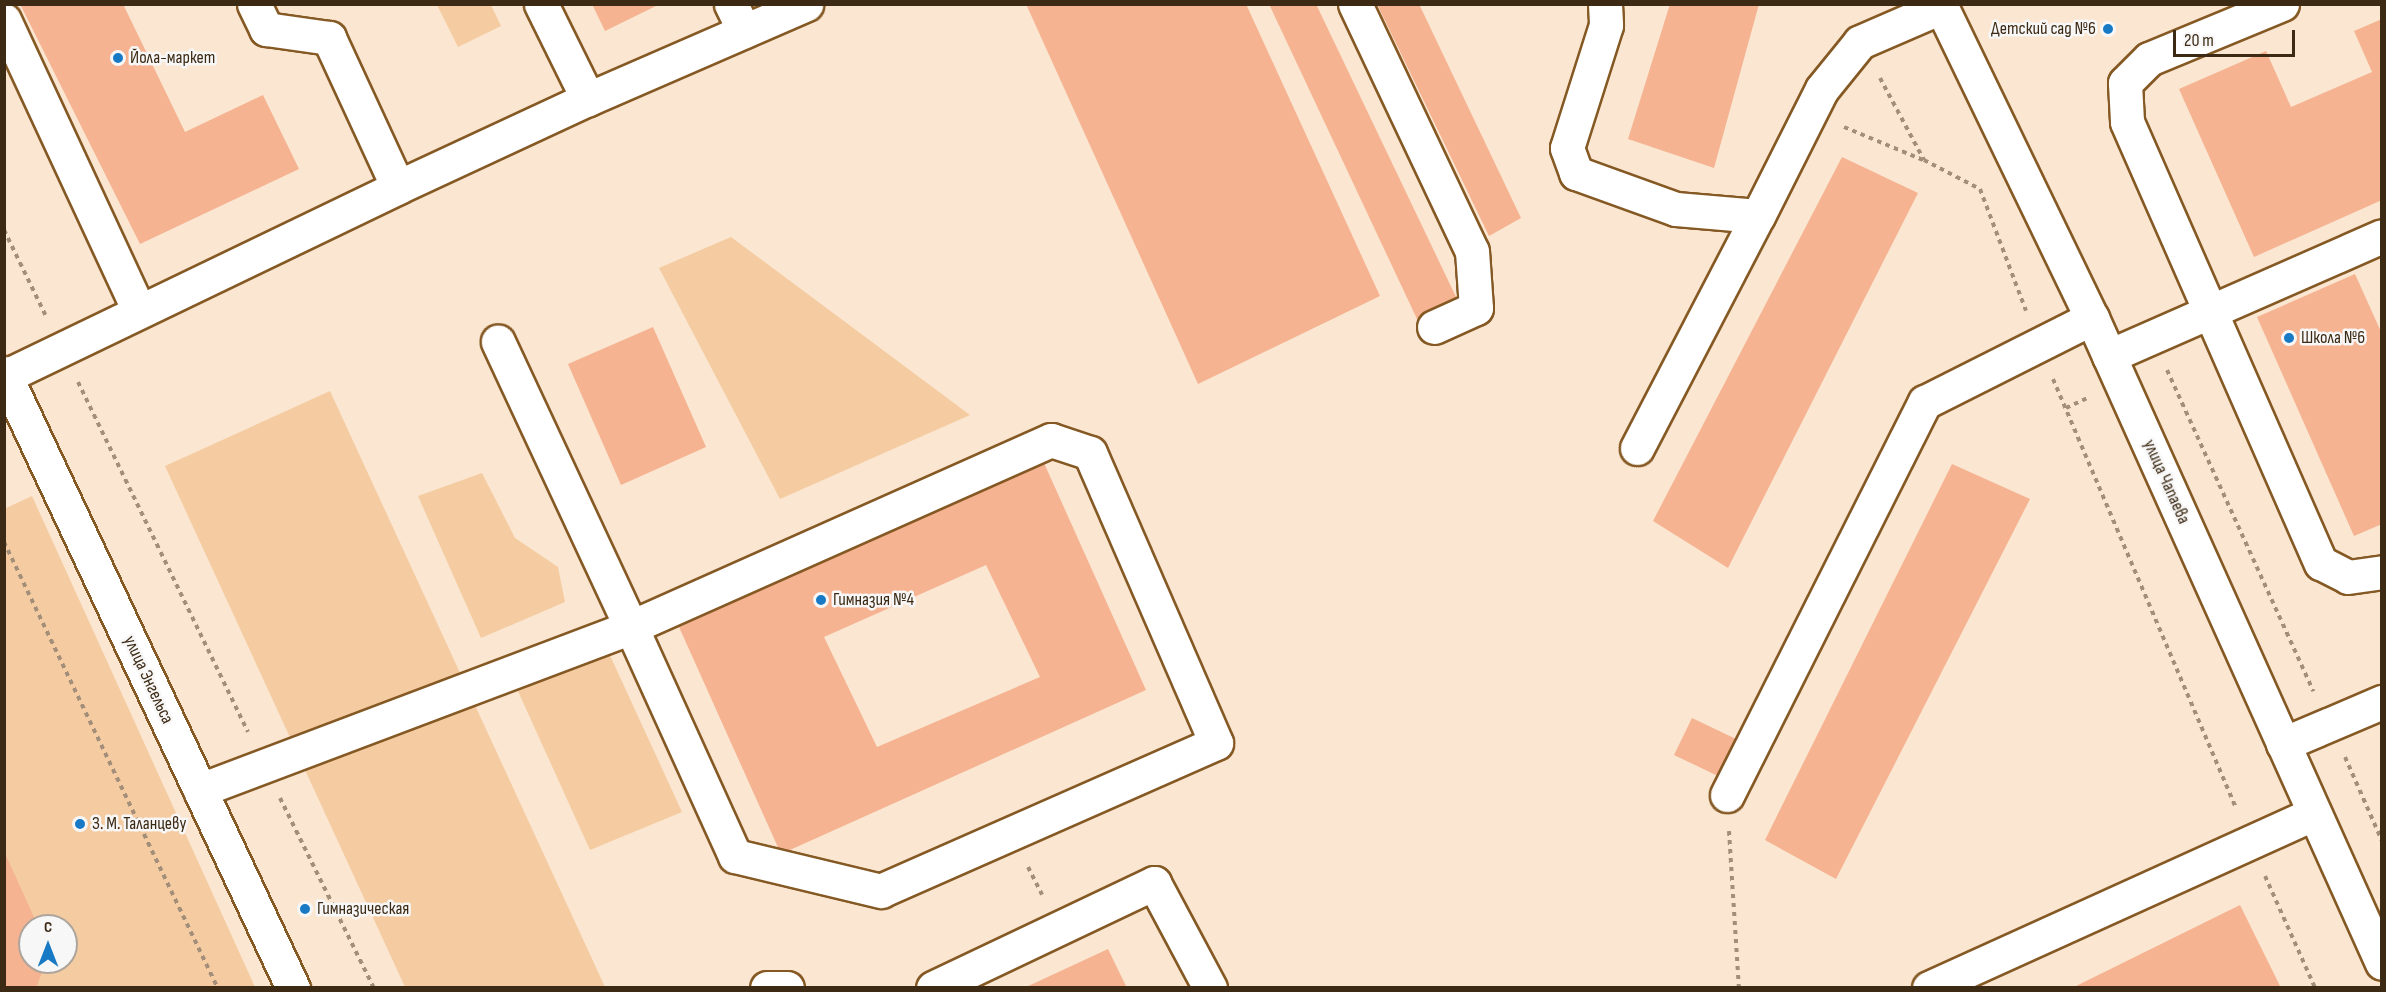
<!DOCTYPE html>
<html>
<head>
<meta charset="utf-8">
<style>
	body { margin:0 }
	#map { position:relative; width:2386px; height:992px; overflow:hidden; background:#fae6d1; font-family:"Sofia Sans Condensed",sans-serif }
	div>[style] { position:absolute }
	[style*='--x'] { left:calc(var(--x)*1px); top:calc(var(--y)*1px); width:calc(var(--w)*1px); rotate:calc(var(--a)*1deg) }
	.green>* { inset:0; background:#f5cca1 }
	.building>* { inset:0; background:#f5b391 }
	.path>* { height:4px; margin-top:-2px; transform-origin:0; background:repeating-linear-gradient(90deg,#a28e79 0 4.5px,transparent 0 9px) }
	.roads { filter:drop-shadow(2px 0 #855924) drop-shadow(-2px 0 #855924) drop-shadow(0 2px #855924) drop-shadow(0 -2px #855924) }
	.minor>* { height:33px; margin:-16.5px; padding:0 16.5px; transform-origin:16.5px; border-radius:16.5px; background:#fff }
	.dots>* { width:16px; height:16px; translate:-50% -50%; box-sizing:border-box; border:3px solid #f7f7f7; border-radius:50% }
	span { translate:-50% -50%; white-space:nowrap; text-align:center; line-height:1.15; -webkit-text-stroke:5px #f7f7f7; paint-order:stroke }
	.poi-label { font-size:18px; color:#3d2a14 }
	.right { translate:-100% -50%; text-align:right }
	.left { translate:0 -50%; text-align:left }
	.street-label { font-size:18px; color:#3d2a14 }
	.frame { position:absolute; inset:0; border:6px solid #3d2a14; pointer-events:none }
	.north { position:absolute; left:18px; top:914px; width:60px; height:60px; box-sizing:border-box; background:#f7f7f7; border:2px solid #ada59c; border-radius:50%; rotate:0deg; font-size:16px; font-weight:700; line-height:24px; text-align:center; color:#3d2a14 }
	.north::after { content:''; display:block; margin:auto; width:21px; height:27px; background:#187ac5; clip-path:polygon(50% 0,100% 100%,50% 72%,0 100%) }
	.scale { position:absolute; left:2173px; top:30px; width:122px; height:27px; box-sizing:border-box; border:3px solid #3d2a14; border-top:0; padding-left:8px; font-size:18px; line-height:21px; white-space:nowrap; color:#3d2a14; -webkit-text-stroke:4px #f7f7f7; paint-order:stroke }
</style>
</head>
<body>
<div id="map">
	<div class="green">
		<i style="clip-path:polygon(437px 5px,491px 5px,501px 26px,458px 47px)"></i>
		<i style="clip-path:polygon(731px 237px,970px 415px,780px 499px,659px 268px)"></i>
		<i style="clip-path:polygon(330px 391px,605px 987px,405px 987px,165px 466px)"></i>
		<i style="clip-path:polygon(482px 473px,515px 538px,558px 567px,565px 602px,481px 638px,418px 496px)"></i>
		<i style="clip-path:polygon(evenodd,32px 496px,255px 987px,5px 987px,4px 509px,32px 496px,30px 926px,66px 926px,66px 962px,30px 962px,30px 926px)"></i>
		<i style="clip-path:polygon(608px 651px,682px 812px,590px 850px,517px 689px)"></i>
	</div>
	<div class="building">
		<i style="clip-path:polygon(20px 4px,123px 4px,185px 132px,263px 95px,299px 169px,140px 244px)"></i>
		<i style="clip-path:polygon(592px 4px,660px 4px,605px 31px)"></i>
		<i style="clip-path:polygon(1026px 4px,1246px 4px,1380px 296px,1198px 384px)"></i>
		<i style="clip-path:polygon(1269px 4px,1316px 4px,1457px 299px,1417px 319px)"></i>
		<i style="clip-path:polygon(1377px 4px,1419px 4px,1521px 218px,1489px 236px)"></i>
		<i style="clip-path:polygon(1670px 4px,1759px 4px,1714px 168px,1628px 139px)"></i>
		<i style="clip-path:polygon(2382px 19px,2382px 200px,2254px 257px,2179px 89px,2266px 51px,2291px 107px,2372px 72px,2354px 31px)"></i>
		<i style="clip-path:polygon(1842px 157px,1918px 193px,1728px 568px,1653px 521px)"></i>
		<i style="clip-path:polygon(2355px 274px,2382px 334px,2382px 524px,2354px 536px,2257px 317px)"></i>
		<i style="clip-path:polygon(653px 327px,706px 447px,621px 485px,568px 364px)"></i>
		<i style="clip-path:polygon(evenodd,1044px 463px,1146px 690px,781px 854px,679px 627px,1044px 463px,986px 565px,1040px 677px,877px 747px,824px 637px,986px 565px)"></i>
		<i style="clip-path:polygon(1952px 464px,2030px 499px,1836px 879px,1765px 840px)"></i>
		<i style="clip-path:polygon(1692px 718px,1736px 739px,1718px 776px,1674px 755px)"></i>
		<i style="clip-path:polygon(4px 851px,38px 926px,30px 926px,30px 962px,46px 962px,36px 988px,4px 988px)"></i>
		<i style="clip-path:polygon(2240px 905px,2281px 988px,2072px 988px)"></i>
		<i style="clip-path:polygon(1108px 949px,1127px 988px,1024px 988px)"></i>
	</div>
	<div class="path">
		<i style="--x:1880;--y:78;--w:93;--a:61.8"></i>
		<i style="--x:1924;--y:160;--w:63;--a:27.4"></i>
		<i style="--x:1980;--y:189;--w:130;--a:69.3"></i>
		<i style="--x:1844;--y:127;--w:86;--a:22.7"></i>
		<i style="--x:4;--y:230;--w:96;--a:64"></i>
		<i style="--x:2167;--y:370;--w:353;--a:65.5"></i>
		<i style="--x:2053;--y:379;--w:466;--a:66.9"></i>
		<i style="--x:78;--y:382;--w:389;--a:64.1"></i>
		<i style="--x:2066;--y:408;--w:23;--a:-25"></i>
		<i style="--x:4;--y:542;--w:495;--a:64.4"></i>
		<i style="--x:2345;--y:757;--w:92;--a:66.2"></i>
		<i style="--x:280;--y:798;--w:212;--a:63.7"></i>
		<i style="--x:1729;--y:831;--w:157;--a:86.4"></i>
		<i style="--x:1028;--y:867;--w:31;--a:63"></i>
		<i style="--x:2265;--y:876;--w:123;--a:65.9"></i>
	</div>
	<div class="roads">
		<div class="minor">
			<i style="--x:254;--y:4;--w:28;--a:64"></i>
			<i style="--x:266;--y:29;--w:64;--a:8.1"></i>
			<i style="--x:329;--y:38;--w:164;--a:65.2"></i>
			<i style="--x:541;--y:4;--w:106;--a:63.7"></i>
			<i style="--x:731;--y:4;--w:30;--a:64"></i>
			<i style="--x:1355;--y:4;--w:273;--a:64.7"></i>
			<i style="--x:1472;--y:251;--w:57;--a:86"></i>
			<i style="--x:1476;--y:308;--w:46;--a:155.7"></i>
			<i style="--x:1605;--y:4;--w:21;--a:87"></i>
			<i style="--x:1606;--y:25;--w:129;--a:107.6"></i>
			<i style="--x:1567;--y:148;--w:27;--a:70"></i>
			<i style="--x:1576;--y:173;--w:106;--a:19.8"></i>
			<i style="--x:1676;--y:209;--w:82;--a:4.9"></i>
			<i style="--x:1758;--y:216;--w:142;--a:-63.3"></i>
			<i style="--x:1822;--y:89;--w:60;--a:-51"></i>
			<i style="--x:1860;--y:42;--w:88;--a:-23.4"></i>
			<i style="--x:1940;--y:4;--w:349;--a:64.2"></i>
			<i style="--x:2092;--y:318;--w:707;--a:65.79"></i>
			<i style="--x:2282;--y:4;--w:144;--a:157.5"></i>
			<i style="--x:2149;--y:59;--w:34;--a:135"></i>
			<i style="--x:2125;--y:83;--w:39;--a:87"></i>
			<i style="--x:2127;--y:122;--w:482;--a:66.3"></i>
			<i style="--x:2321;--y:563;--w:30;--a:27"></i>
			<i style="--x:2348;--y:577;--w:34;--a:-8"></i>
			<i style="--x:4;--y:20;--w:321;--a:65.1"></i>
			<i style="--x:2109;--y:356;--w:298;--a:-23.7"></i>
			<i style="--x:4;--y:373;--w:680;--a:64.83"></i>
			<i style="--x:6;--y:376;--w:435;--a:-25.7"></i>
			<i style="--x:398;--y:187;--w:209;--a:-24.9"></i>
			<i style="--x:588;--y:99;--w:238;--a:-23.5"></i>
			<i style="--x:1637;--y:448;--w:262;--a:-62.5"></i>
			<i style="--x:2283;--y:744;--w:108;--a:-23"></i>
			<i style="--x:200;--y:790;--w:461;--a:-20.7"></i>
			<i style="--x:631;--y:627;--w:460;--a:-24"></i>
			<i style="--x:1051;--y:440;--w:41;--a:18.4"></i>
			<i style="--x:1090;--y:453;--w:316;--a:66.5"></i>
			<i style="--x:1216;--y:743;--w:366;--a:156.2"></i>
			<i style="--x:881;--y:891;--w:150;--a:-166.5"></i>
			<i style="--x:735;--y:856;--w:252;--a:-114.4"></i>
			<i style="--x:631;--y:627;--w:315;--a:-115"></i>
			<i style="--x:1727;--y:795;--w:440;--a:-63.3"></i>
			<i style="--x:1925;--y:402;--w:187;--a:-26.7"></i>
			<i style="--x:767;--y:988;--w:20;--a:0"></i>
			<i style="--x:933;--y:988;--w:245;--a:-25.4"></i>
			<i style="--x:1154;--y:883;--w:119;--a:61.9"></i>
			<i style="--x:1929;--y:988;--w:423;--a:-24.4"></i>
		</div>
	</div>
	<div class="dots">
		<i style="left:2108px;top:29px;background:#187ac5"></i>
		<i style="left:118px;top:58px;background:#187ac5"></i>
		<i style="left:2289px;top:338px;background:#187ac5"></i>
		<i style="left:821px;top:600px;background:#187ac5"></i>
		<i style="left:80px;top:824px;background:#187ac5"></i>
		<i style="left:305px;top:909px;background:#187ac5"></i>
	</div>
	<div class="poi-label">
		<span class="right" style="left:2096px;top:29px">Детский сад №6</span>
		<span class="left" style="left:130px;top:58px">Йола-маркет</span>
		<span class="left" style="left:2301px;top:338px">Школа №6</span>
		<span class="left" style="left:833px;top:600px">Гимназия №4</span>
		<span class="left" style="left:92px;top:824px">З. М. Таланцеву</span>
		<span class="left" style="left:317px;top:909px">Гимназическая</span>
	</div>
	<div class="street-label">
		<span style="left:2166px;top:482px;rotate:66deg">улица Чапаева</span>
		<span style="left:148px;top:680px;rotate:65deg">улица Энгельса</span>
	</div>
	<div class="frame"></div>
	<div class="north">С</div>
	<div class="scale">20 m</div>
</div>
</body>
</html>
